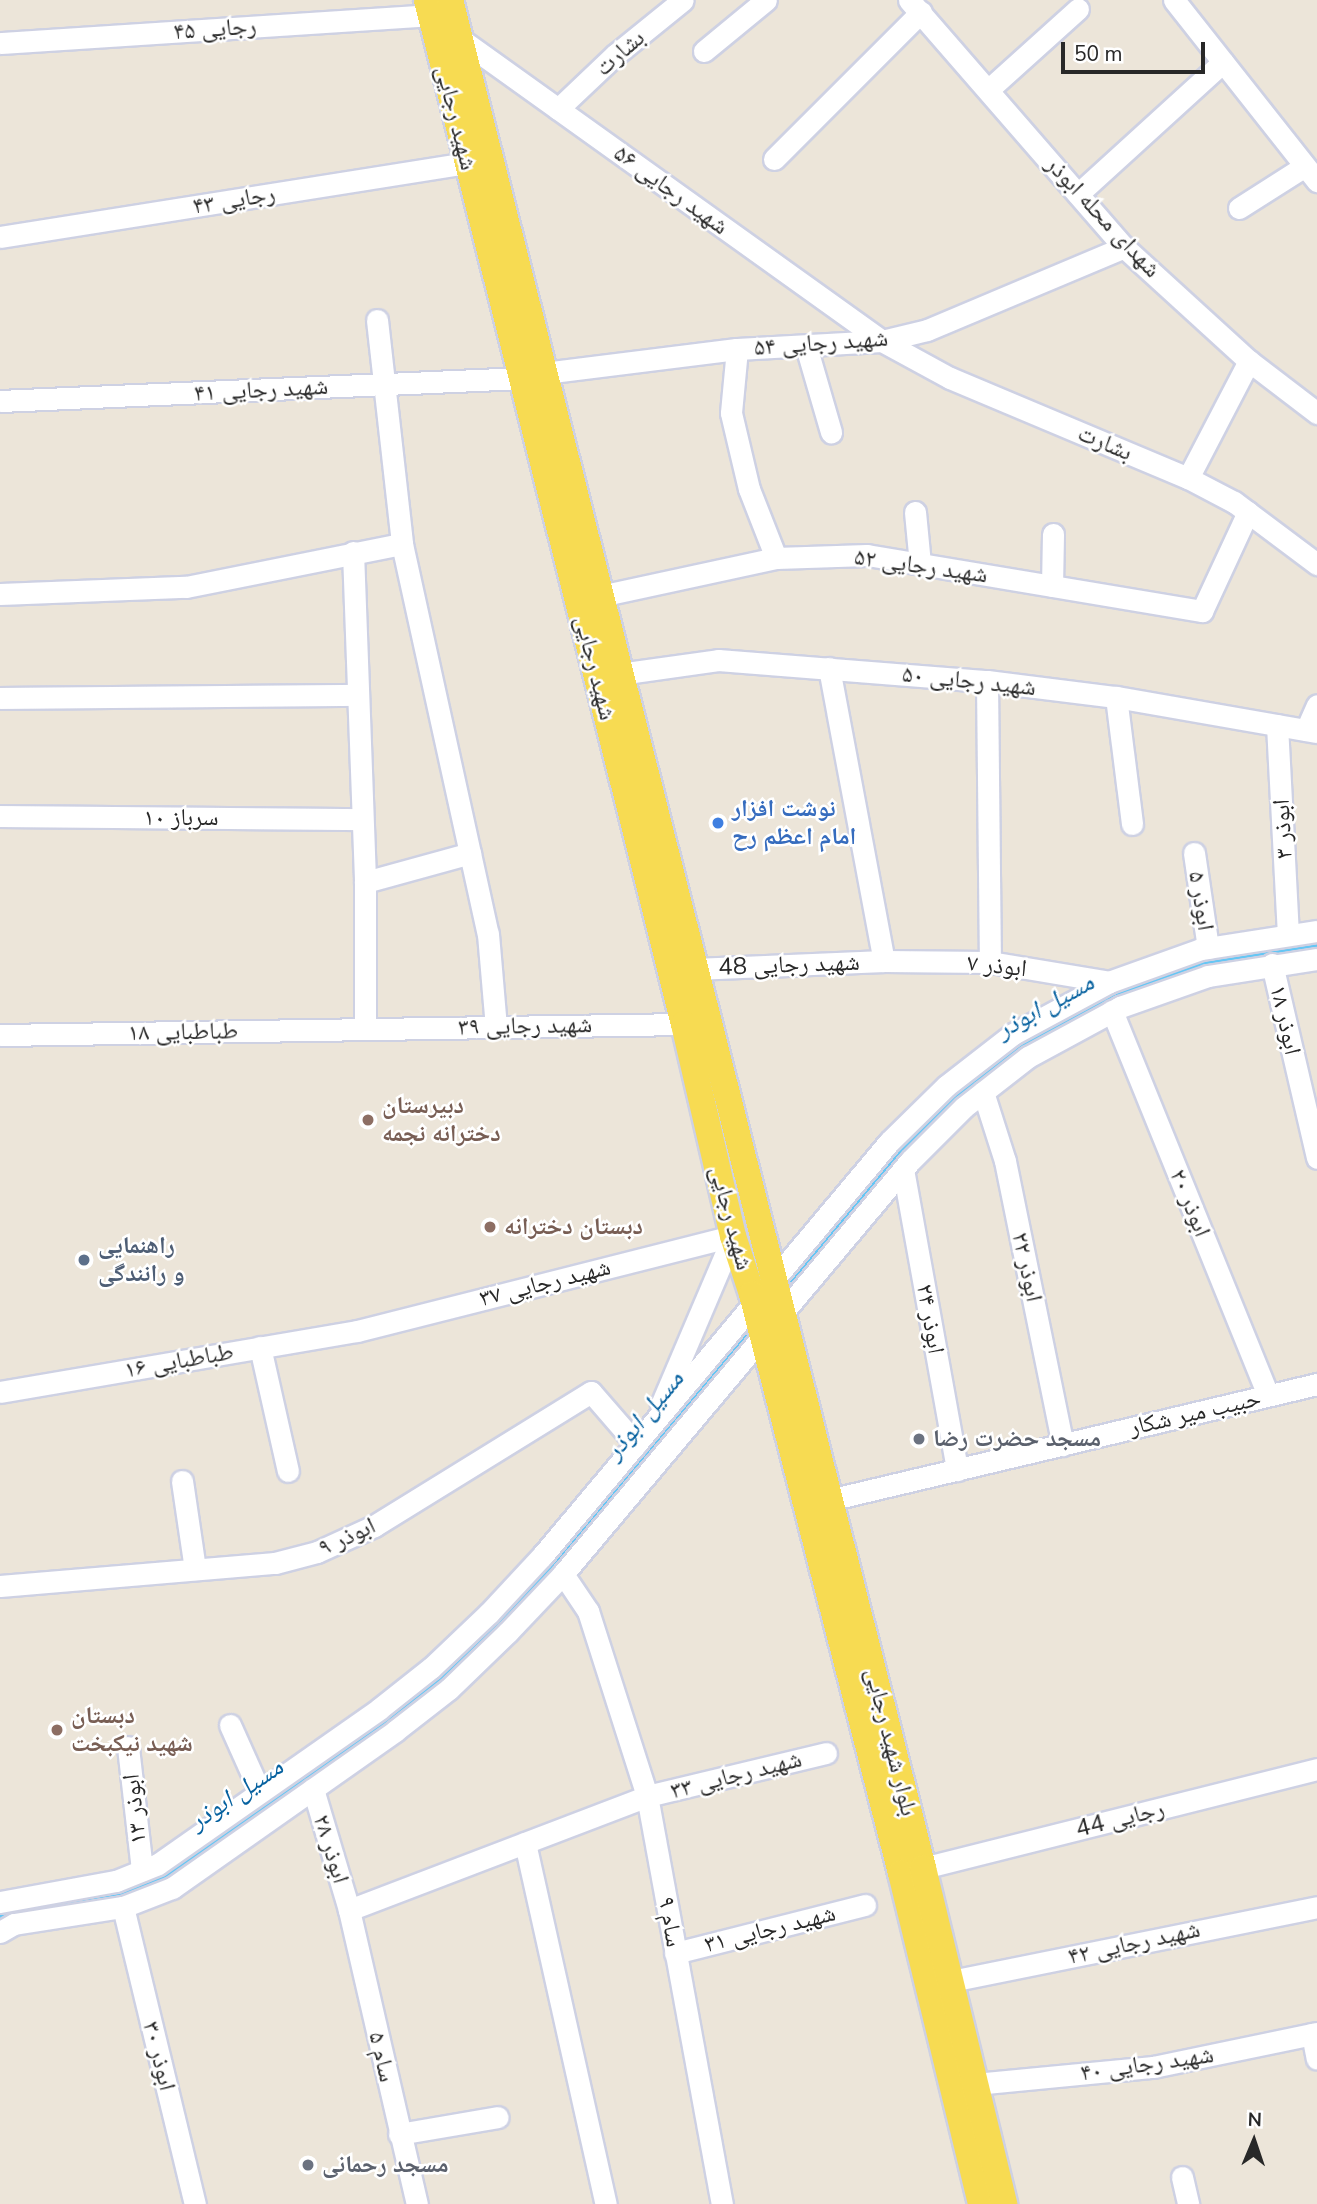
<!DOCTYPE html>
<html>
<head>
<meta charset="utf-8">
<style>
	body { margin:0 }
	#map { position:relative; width:1317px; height:2204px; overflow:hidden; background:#ece5d9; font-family:"Nunito Sans","Noto Naskh Arabic",sans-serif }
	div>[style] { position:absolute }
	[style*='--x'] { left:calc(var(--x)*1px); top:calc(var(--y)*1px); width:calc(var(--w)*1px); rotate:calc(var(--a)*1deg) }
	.canal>* { height:19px; margin:-9.5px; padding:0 9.5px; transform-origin:9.5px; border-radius:9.5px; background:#65c6f4 }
	.roads { filter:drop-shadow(2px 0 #ced1e3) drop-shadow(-2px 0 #ced1e3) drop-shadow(0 2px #ced1e3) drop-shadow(0 -2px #ced1e3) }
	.minor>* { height:21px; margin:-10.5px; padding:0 10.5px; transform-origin:10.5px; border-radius:10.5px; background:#fff }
	.major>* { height:26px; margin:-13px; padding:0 13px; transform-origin:13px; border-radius:13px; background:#f7db52 }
	.dots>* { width:19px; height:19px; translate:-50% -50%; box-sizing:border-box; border:4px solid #fff; border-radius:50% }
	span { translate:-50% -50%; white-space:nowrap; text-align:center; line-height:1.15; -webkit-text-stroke:5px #fff; paint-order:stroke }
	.street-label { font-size:24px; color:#282828 }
	.shop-label { font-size:24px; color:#366cbe; font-weight:700 }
	.left { translate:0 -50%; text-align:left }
	.education-label { font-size:24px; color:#785e54; font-weight:700 }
	.service-label { font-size:24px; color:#4e5e75; font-weight:700 }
	.worship-label { font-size:24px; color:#5b616d; font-weight:700 }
	.water-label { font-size:26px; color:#06619f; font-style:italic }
	.north { position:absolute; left:1219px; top:2106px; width:70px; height:70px; -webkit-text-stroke:5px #fff; paint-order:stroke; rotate:2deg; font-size:19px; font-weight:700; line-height:28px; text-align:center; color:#282828 }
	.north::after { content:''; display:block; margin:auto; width:24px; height:32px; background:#282828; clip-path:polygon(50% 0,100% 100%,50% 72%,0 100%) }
	.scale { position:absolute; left:1061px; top:42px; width:144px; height:32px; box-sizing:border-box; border:4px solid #282828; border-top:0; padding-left:9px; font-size:21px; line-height:24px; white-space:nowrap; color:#282828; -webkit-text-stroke:5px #fff; paint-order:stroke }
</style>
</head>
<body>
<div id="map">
	<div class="canal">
		<i style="--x:0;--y:1917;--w:14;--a:-30"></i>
		<i style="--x:12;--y:1910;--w:107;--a:-8.1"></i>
		<i style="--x:118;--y:1895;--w:114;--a:-28.8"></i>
		<i style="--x:218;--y:1840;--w:146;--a:-35.2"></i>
		<i style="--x:337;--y:1756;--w:169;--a:-38.5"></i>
		<i style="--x:469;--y:1651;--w:188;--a:-47.4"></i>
		<i style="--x:596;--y:1513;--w:480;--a:-49.9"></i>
		<i style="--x:905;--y:1146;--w:75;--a:-45"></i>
		<i style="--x:958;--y:1093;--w:55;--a:-38.3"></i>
		<i style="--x:1001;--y:1059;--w:158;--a:-28.3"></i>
		<i style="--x:1140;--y:984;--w:61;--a:-19"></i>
		<i style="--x:1198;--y:964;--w:91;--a:-10.1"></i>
		<i style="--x:1288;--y:948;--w:29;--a:-4"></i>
	</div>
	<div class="roads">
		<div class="minor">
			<i style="--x:909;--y:0;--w:327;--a:49"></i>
			<i style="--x:1124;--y:247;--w:169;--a:42.4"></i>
			<i style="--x:1249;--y:361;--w:86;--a:37.4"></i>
			<i style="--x:1174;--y:0;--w:231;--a:51.7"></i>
			<i style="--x:459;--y:38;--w:520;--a:35.61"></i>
			<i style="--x:882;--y:341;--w:77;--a:28.6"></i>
			<i style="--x:950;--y:378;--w:258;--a:22.8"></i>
			<i style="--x:1188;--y:478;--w:52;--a:27.6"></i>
			<i style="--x:1234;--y:502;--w:104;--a:36.8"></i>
			<i style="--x:0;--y:43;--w:431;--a:-3.7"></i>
			<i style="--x:704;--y:51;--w:80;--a:-39.4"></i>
			<i style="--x:988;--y:90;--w:121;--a:-42"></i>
			<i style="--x:558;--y:109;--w:79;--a:-43.5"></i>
			<i style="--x:615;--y:55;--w:87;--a:-39"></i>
			<i style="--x:774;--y:159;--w:208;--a:-45"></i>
			<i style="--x:1078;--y:194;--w:196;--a:-42.3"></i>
			<i style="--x:1239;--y:208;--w:78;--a:-32.5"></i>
			<i style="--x:0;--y:237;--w:474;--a:-9"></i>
			<i style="--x:377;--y:320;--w:225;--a:83.6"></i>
			<i style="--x:402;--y:544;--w:399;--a:77.6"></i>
			<i style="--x:488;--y:934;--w:93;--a:85.1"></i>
			<i style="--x:806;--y:346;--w:90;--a:73.8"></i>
			<i style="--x:737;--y:349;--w:64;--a:95.4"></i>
			<i style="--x:731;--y:413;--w:78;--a:76.7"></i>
			<i style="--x:749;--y:489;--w:74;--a:68.6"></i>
			<i style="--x:544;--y:373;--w:194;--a:-7.1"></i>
			<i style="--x:737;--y:349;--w:145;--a:-3.2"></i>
			<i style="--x:882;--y:341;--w:46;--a:-13.7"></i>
			<i style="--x:927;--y:330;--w:214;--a:-22.8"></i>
			<i style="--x:0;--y:401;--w:523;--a:-2.52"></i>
			<i style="--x:1188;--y:478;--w:132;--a:-62.5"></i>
			<i style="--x:915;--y:512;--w:52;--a:84.5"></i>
			<i style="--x:353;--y:552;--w:330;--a:87.9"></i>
			<i style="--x:365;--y:882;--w:147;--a:90"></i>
			<i style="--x:1052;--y:586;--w:52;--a:-88.9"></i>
			<i style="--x:0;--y:594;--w:186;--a:-2.2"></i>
			<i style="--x:186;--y:587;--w:220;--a:-11.3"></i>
			<i style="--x:600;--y:596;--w:180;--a:-12.2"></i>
			<i style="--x:776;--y:558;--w:91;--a:-1.9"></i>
			<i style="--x:867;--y:555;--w:340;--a:9.5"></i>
			<i style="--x:1202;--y:611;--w:109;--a:-65.1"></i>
			<i style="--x:829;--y:668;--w:298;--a:79.4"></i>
			<i style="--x:619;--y:674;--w:100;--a:-8"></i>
			<i style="--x:718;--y:660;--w:270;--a:4.5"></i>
			<i style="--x:987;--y:681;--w:130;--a:7.1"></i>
			<i style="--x:1116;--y:697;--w:204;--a:9.9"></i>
			<i style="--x:987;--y:681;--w:281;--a:89.4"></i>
			<i style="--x:1116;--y:697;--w:128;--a:82.8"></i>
			<i style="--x:0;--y:698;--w:358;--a:-0.5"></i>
			<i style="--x:1277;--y:725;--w:208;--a:87"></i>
			<i style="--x:1306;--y:730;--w:27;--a:-66"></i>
			<i style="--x:0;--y:816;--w:362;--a:0.5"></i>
			<i style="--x:1194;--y:853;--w:96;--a:81.6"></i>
			<i style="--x:365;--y:882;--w:109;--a:-15.4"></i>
			<i style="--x:1272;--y:964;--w:199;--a:76.9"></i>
			<i style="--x:694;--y:969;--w:190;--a:-2.4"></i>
			<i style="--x:884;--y:961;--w:106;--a:0.5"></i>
			<i style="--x:990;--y:962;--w:121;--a:9.5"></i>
			<i style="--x:1112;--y:1011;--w:414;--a:67.9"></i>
			<i style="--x:0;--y:1035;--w:684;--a:-0.92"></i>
			<i style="--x:983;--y:1092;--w:72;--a:72.3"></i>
			<i style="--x:1005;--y:1161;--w:290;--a:78.5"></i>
			<i style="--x:903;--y:1169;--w:306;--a:79.8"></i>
			<i style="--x:260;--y:1347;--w:127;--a:77.3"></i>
			<i style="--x:0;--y:1392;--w:362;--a:-9.7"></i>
			<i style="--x:357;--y:1331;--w:388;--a:-14.2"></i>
			<i style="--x:661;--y:1405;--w:184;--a:-66.9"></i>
			<i style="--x:182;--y:1481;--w:89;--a:81.6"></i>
			<i style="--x:829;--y:1500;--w:502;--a:-13.37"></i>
			<i style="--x:563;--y:1574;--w:45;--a:56"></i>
			<i style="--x:588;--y:1611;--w:194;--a:72.3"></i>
			<i style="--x:647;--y:1796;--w:415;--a:79.6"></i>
			<i style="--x:0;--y:1586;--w:276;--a:-4.8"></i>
			<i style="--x:275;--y:1563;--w:43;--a:-14.7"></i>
			<i style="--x:317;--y:1552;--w:63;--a:-24.5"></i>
			<i style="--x:374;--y:1526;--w:255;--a:-31.7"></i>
			<i style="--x:591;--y:1392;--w:69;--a:49.1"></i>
			<i style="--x:230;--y:1725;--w:73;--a:65.9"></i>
			<i style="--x:128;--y:1747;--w:124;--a:83.5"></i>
			<i style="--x:313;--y:1789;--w:126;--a:73.4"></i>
			<i style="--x:349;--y:1910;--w:302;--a:77"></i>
			<i style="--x:525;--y:1843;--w:370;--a:77.4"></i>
			<i style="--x:923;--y:1868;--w:406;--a:-14.1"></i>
			<i style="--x:0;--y:1902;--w:118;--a:-10.3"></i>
			<i style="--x:116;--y:1881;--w:45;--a:-22"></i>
			<i style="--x:158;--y:1864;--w:270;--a:-35"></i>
			<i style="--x:379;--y:1709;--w:66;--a:-38.3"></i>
			<i style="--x:431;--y:1668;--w:80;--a:-43.5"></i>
			<i style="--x:489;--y:1613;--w:78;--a:-47.1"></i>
			<i style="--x:542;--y:1556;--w:540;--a:-50.03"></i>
			<i style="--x:889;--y:1142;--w:80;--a:-44.5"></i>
			<i style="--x:946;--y:1086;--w:85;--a:-37.8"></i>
			<i style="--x:1013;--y:1034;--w:109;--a:-28.4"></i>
			<i style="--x:1109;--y:982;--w:98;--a:-19.7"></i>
			<i style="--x:1201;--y:949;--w:117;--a:-8.8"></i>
			<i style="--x:123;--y:1907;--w:306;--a:76.4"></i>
			<i style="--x:349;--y:1910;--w:319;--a:-20.9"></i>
			<i style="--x:647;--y:1796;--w:184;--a:-13.5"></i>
			<i style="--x:0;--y:1932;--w:16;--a:-30"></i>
			<i style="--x:14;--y:1924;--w:110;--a:-8.9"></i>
			<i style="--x:123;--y:1907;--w:53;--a:-21.2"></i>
			<i style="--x:172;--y:1888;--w:273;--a:-35.1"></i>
			<i style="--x:395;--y:1731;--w:68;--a:-37.9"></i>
			<i style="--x:449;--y:1689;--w:82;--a:-44"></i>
			<i style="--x:508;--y:1632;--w:80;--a:-46.5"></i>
			<i style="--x:563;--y:1574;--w:539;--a:-49.96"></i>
			<i style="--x:910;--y:1161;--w:76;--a:-45"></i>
			<i style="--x:964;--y:1107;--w:81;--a:-38"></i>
			<i style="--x:1028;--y:1057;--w:105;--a:-28.5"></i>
			<i style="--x:1120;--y:1007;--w:93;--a:-19.4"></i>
			<i style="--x:1208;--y:976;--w:110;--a:-8.9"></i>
			<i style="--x:675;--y:1953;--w:196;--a:-14.2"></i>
			<i style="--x:951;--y:1981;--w:373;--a:-11.4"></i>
			<i style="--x:1312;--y:2034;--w:25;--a:79"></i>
			<i style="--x:975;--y:2084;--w:179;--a:-5.5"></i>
			<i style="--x:1153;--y:2067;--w:167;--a:-11.7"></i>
			<i style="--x:399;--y:2134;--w:100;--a:-9.7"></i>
			<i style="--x:1182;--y:2177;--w:28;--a:77"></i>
		</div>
		<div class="major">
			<i style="--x:427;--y:0;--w:1056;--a:75.91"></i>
			<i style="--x:684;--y:1024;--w:218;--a:77"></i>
			<i style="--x:733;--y:1236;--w:61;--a:71.9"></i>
			<i style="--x:752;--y:1294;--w:598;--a:75.57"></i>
			<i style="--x:901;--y:1873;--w:341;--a:76.4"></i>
			<i style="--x:450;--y:0;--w:1927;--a:75.79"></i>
			<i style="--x:923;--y:1868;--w:346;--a:76.4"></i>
		</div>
	</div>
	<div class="dots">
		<i style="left:718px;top:823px;background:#3f7fe0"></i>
		<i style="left:368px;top:1120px;background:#8d6e63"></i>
		<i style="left:490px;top:1227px;background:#8d6e63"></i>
		<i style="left:84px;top:1260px;background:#5c6f8a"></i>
		<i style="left:919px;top:1439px;background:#6b7280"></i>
		<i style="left:57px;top:1730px;background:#8d6e63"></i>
		<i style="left:308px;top:2165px;background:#6b7280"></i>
	</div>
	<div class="street-label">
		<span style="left:215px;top:29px;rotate:-4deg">رجایی ۴۵</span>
		<span style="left:620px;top:53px;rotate:-41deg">بشارت</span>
		<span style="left:456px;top:118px;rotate:76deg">شهید رجایی</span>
		<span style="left:671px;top:190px;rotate:36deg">شهید رجایی ۵۶</span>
		<span style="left:234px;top:200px;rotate:-9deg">رجایی ۴۳</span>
		<span style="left:1103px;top:217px;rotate:47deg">شهدای محله ابوذر</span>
		<span style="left:821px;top:343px;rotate:-4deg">شهید رجایی ۵۴</span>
		<span style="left:261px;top:390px;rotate:-3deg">شهید رجایی ۴۱</span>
		<span style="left:1105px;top:443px;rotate:23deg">بشارت</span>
		<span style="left:921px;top:566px;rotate:8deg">شهید رجایی ۵۲</span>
		<span style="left:595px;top:668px;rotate:76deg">شهید رجایی</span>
		<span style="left:969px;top:681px;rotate:6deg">شهید رجایی ۵۰</span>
		<span style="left:181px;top:818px">سرباز ۱۰</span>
		<span style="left:1283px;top:829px;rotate:-93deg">ابوذر ۳</span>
		<span style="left:1201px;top:901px;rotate:81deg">ابوذر ۵</span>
		<span style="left:789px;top:965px;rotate:-2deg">شهید رجایی 48</span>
		<span style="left:997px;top:966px;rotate:6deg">ابوذر ۷</span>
		<span style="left:1285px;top:1020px;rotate:77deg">ابوذر ۱۸</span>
		<span style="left:525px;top:1026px;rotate:-1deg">شهید رجایی ۳۹</span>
		<span style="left:183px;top:1032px;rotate:-1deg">طباطبایی ۱۸</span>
		<span style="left:1190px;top:1203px;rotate:68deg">ابوذر ۲۰</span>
		<span style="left:731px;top:1218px;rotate:75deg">شهید رجایی</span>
		<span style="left:1027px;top:1267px;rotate:78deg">ابوذر ۲۲</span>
		<span style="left:545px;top:1283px;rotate:-14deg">شهید رجایی ۳۷</span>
		<span style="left:930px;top:1319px;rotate:80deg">ابوذر ۲۴</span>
		<span style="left:179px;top:1361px;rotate:-10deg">طباطبایی ۱۶</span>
		<span style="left:1195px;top:1413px;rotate:-13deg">حبیب میر شکار</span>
		<span style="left:347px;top:1537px;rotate:-25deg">ابوذر ۹</span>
		<span style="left:891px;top:1742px;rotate:76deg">بلوار شهید رجایی</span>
		<span style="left:736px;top:1775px;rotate:-14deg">شهید رجایی ۳۳</span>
		<span style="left:135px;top:1809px;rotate:-96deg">ابوذر ۱۳</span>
		<span style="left:1120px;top:1819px;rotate:-14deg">رجایی 44</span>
		<span style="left:331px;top:1849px;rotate:73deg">ابوذر ۲۸</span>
		<span style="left:670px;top:1922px;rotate:80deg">سام ۹</span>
		<span style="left:770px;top:1929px;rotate:-14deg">شهید رجایی ۳۱</span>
		<span style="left:1134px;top:1943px;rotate:-12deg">شهید رجایی ۴۲</span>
		<span style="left:159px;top:2056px;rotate:76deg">ابوذر ۳۰</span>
		<span style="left:382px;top:2057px;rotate:77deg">سام ۵</span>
		<span style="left:1147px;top:2064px;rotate:-8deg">شهید رجایی ۴۰</span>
	</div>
	<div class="shop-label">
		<span class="left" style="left:732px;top:823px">نوشت افزار<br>امام اعظم رح</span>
	</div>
	<div class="education-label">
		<span class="left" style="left:382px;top:1120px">دبیرستان<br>دخترانه نجمه</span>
		<span class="left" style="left:504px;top:1227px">دبستان دخترانه</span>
		<span class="left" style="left:71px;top:1730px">دبستان<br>شهید نیکبخت</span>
	</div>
	<div class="service-label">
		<span class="left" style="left:98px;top:1260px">راهنمایی<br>و رانندگی</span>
	</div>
	<div class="worship-label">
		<span class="left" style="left:933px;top:1439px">مسجد حضرت رضا</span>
		<span class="left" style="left:322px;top:2165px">مسجد رحمانی</span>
	</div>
	<div class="water-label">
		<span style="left:1045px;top:1006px;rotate:-29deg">مسیل ابوذر</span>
		<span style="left:644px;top:1415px;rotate:-50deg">مسیل ابوذر</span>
		<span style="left:236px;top:1794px;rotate:-34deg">مسیل ابوذر</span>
	</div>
	<div class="north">N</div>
	<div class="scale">50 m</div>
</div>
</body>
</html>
